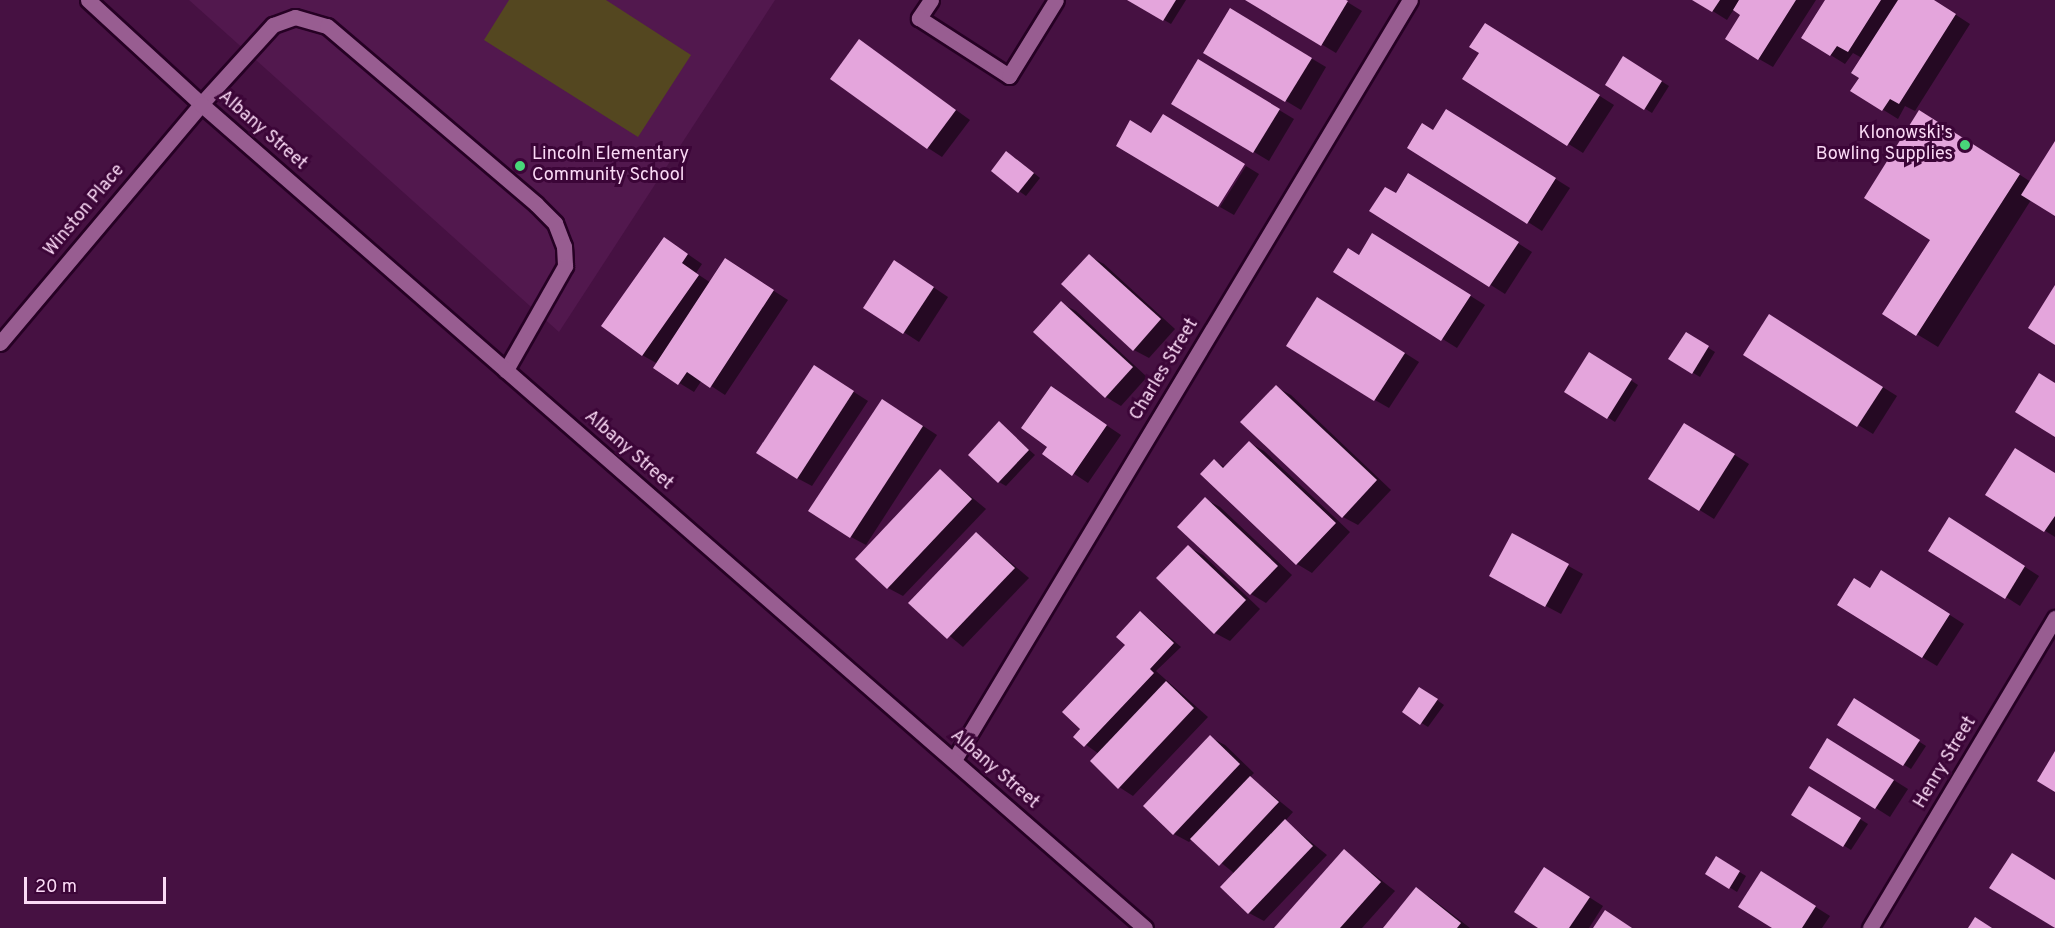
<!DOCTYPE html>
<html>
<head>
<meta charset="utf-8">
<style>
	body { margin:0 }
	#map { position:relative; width:2055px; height:928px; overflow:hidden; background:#461142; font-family:Overpass,sans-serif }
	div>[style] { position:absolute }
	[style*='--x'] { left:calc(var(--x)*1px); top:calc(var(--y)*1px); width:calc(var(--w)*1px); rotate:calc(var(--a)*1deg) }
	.built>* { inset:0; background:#52184e }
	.green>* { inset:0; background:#544720 }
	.shadow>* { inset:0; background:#0007 }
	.building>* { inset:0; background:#e4a5dc }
	.roads { filter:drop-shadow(2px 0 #260124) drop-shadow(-2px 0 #260124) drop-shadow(0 2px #260124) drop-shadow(0 -2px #260124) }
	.service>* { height:15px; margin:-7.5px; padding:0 7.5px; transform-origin:7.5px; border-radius:7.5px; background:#985d91 }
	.minor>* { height:15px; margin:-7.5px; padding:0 7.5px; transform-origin:7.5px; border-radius:7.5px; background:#985d91 }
	.tertiary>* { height:15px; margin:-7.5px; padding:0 7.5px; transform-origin:7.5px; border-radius:7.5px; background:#985d91 }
	.dots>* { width:16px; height:16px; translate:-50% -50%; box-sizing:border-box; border:3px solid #3b0537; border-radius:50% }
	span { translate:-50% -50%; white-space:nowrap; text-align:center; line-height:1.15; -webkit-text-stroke:6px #3b0537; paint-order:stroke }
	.street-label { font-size:18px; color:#fbdaf6 }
	.poi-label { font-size:18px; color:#fbdaf6 }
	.right { translate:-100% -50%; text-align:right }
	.left { translate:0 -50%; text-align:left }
	.scale { position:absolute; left:24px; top:877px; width:142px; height:27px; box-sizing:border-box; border:3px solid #fbdaf6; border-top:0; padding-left:8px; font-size:18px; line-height:21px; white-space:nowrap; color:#fbdaf6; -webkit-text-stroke:4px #3b0537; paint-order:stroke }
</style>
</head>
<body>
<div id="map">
	<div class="built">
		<i style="clip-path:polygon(189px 0,775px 0,559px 332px)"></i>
	</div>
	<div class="green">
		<i style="clip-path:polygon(509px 0,606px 0,691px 55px,638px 137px,484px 40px)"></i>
	</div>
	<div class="shadow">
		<i style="clip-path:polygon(1130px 0,1186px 0,1171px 24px)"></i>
		<i style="clip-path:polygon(1248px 0,1344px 0,1362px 11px,1336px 53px)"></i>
		<i style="clip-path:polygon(1695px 0,1816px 0,1773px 67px,1759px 59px,1742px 15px,1734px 9px,1727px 20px)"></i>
		<i style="clip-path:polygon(1827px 0,1933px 0,1970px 24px,1915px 111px,1905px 106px,1898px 119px,1853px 91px,1861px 78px,1862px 58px,1853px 53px,1845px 64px,1803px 38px)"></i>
		<i style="clip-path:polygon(1230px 10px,1326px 67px,1301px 110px,1205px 52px)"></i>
		<i style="clip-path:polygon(1500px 33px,1614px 105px,1583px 153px,1464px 79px)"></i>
		<i style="clip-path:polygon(860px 41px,970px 120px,942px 157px,928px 148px)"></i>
		<i style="clip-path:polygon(1624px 58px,1669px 86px,1652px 113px,1607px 85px)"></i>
		<i style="clip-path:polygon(1213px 70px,1294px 119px,1269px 161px,1173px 103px)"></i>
		<i style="clip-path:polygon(1461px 120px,1570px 188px,1542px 231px,1528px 222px,1434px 132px)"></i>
		<i style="clip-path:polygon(1941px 124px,2031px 182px,2055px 144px,2055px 215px,2031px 200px,1938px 347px,1884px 314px,1932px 240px)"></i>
		<i style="clip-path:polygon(1014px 157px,1040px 178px,1026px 196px,1019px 191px)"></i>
		<i style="clip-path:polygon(1246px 166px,1259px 174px,1234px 215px,1220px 207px)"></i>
		<i style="clip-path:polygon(1424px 184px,1532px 252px,1505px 294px,1372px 210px)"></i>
		<i style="clip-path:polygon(1387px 244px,1485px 305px,1457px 348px,1335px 272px)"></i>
		<i style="clip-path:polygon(679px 248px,702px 264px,696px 273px,711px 283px,740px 269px,788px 300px,725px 395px,702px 380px,694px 392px,655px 368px,658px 364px,642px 355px)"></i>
		<i style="clip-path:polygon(1089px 256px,1104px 264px,1175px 329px,1149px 358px,1134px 350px)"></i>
		<i style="clip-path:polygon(909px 271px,948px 297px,919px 342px,865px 307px)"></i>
		<i style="clip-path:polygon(1061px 303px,1076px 311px,1147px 377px,1121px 406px,1106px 397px)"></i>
		<i style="clip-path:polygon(1332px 307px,1419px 362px,1389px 408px,1375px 400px)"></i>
		<i style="clip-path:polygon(1784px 325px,1897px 396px,1873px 434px,1745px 355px)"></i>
		<i style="clip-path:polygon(1686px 334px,1715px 352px,1700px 377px,1670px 359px)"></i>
		<i style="clip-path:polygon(1597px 358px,1638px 385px,1615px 422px,1567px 391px)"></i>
		<i style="clip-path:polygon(829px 376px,868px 401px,812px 486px,797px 478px)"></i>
		<i style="clip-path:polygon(1276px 387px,1291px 395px,1391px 490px,1358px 525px,1343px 517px)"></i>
		<i style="clip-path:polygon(1051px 388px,1121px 435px,1088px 483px,1044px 454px,1049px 446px)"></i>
		<i style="clip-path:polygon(897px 409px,937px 435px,866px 545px,851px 537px)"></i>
		<i style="clip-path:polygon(999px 423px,1035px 455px,1006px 486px,999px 482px)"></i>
		<i style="clip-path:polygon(1700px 433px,1749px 464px,1714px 519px,1650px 479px)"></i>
		<i style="clip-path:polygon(1250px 443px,1264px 451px,1350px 532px,1312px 573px,1297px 564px,1202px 474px,1215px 461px,1226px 468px)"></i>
		<i style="clip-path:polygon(940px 471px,986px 509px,903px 596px,888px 588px)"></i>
		<i style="clip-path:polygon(2055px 474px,2055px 537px,1987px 494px)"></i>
		<i style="clip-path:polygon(1205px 499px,1220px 507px,1292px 575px,1266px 603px,1251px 594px,1179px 527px)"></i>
		<i style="clip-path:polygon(1964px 528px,2039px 576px,2020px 606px,2006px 597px)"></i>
		<i style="clip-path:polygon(976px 533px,1029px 578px,963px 647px,910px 603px)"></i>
		<i style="clip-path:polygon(1512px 535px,1583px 574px,1561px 614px,1505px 584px)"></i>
		<i style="clip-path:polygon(1188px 547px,1203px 555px,1260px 609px,1230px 641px,1215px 633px)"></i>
		<i style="clip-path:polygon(1896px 581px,1964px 624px,1937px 666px,1922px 657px,1871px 590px)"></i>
		<i style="clip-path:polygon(1141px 612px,1181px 647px,1156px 671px,1208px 717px,1133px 796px,1119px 787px,1099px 754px,1075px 737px,1127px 645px)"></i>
		<i style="clip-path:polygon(1427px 693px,1444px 705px,1428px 727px,1404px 712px)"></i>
		<i style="clip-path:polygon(1862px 705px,1926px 746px,1911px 769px,1839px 725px)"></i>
		<i style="clip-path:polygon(1210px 737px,1225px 745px,1254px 773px,1250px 777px,1293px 812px,1285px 821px,1327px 855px,1264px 921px,1249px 913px,1235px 874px,1192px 839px,1189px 842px,1174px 834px)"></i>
		<i style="clip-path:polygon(1843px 748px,1908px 789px,1890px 817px,1811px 767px)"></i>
		<i style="clip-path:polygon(1810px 788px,1868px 824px,1851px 850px,1793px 814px)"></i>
		<i style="clip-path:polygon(1344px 851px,1395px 891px,1362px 928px,1276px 928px)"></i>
		<i style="clip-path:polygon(1717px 858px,1746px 876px,1737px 892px,1707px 873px)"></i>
		<i style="clip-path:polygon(1559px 878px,1603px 906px,1589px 928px,1541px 928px)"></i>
		<i style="clip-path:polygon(1776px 882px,1830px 916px,1822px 928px,1775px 928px)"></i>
		<i style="clip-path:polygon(1416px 889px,1431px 898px,1470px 928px,1385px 928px)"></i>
	</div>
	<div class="building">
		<i style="clip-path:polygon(1127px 0,1176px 0,1163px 21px)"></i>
		<i style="clip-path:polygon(1245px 0,1346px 0,1348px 1px,1321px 46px)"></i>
		<i style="clip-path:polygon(1692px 0,1720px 0,1712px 12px)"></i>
		<i style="clip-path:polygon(1739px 0,1796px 0,1758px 60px,1725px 39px,1740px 15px,1733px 10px)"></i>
		<i style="clip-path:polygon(1825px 0,1881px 0,1848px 52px,1837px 46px,1830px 56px,1801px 38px)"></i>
		<i style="clip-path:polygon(1898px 0,1934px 0,1956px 14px,1899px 104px,1890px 99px,1882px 111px,1850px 91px,1859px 78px,1851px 73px)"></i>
		<i style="clip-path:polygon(1230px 8px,1312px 58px,1285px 102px,1203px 53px)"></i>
		<i style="clip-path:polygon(1485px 23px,1600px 95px,1567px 146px,1462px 79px,1479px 53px,1469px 47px)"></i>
		<i style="clip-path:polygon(859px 39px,956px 110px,927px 149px,830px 79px)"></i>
		<i style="clip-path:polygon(1623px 56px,1662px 81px,1644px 110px,1605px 85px)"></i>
		<i style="clip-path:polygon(1198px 59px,1280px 109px,1253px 153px,1171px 104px)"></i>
		<i style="clip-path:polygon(1446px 109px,1556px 178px,1527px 224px,1407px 148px,1422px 123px,1433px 130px)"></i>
		<i style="clip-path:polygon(1919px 110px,2020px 174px,1916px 336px,1882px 314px,1930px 240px,1864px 198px)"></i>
		<i style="clip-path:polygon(1163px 114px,1245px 164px,1218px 207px,1116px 146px,1130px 120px,1151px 133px)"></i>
		<i style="clip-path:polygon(2055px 141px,2055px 216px,2021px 195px)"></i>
		<i style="clip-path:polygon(1006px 151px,1034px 173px,1018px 193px,991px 171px)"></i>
		<i style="clip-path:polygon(1408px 173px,1519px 242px,1489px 287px,1369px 211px,1385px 187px,1396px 193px)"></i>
		<i style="clip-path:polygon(1372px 233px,1471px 295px,1441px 341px,1333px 272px,1348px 248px,1359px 255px)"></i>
		<i style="clip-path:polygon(664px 237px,688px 254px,682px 263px,699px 275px,642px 356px,601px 326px)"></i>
		<i style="clip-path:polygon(1089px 254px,1161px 319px,1133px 351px,1061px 284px)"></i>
		<i style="clip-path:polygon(725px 258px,774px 290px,710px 388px,687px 372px,678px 385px,653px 368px)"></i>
		<i style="clip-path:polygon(894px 260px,934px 287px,903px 334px,863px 308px)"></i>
		<i style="clip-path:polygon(2055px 285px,2055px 345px,2028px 328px)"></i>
		<i style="clip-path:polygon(1317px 297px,1405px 353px,1374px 401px,1286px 346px)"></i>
		<i style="clip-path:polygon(1061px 301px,1133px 367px,1105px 398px,1033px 332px)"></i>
		<i style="clip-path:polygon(1769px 314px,1883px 387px,1857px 427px,1743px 355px)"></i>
		<i style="clip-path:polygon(1686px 332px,1709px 346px,1692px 374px,1668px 359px)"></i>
		<i style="clip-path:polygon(1589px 352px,1632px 379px,1607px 419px,1564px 392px)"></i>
		<i style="clip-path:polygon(814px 365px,854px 391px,797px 479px,756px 453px)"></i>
		<i style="clip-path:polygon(2039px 373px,2055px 383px,2055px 437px,2015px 412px)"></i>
		<i style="clip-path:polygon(1276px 385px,1377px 480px,1342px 518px,1240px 422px)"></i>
		<i style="clip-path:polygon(1051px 386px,1107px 425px,1072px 476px,1042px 454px,1047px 447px,1021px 428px)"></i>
		<i style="clip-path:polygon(882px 399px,923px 426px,850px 538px,808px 511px)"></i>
		<i style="clip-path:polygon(999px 421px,1029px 450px,998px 483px,968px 455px)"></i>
		<i style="clip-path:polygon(1684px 423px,1735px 454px,1699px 511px,1648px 479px)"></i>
		<i style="clip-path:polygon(1249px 441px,1336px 523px,1296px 565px,1200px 474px,1214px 459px,1223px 468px)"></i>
		<i style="clip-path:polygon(2015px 448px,2055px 473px,2055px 516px,2044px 532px,1985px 495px)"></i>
		<i style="clip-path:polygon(940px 469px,972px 499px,887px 589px,855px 559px)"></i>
		<i style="clip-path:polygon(1205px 497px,1278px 566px,1250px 595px,1177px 527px)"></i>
		<i style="clip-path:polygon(1949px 517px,2025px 566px,2005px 599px,1928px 551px)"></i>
		<i style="clip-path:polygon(976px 532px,1015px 568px,947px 639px,908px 603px)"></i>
		<i style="clip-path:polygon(1512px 533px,1569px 564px,1545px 607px,1489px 576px)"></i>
		<i style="clip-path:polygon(1188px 545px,1246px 600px,1214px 634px,1156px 578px)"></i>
		<i style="clip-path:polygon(1881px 570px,1950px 614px,1922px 658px,1837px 605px,1854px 578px,1870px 588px)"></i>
		<i style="clip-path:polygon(1140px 611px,1174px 643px,1150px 669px,1154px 673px,1084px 747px,1073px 737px,1080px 729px,1062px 712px,1125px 645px,1116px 637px)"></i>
		<i style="clip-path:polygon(1166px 681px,1194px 708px,1118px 789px,1090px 761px)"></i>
		<i style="clip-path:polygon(1419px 687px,1438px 699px,1420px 725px,1402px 712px)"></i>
		<i style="clip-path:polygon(1854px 698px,1920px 740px,1903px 766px,1837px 725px)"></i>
		<i style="clip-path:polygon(1210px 735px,1240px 764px,1173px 835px,1143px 806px)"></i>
		<i style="clip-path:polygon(1827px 738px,1894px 780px,1875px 809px,1809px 768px)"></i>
		<i style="clip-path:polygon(2055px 751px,2055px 792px,2037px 781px)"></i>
		<i style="clip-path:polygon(1250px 776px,1279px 802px,1219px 866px,1190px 839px)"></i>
		<i style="clip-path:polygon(1809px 786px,1861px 818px,1843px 847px,1791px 815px)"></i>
		<i style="clip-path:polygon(1285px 819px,1313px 846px,1248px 914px,1220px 887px)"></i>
		<i style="clip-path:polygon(1344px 849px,1381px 882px,1340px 928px,1274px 928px)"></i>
		<i style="clip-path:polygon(2012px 853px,2055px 880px,2055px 928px,1989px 888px)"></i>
		<i style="clip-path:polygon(1716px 856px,1740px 871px,1729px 889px,1705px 874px)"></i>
		<i style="clip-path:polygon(1544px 867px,1590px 897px,1569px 928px,1538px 928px,1514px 912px)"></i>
		<i style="clip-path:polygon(1761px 871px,1816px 906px,1802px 928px,1772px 928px,1738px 907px)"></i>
		<i style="clip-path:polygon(1416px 887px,1461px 923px,1457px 928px,1383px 928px)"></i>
		<i style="clip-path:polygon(1605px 910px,1632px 928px,1593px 928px)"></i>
		<i style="clip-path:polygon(1975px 917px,1992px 928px,1968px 928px)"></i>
	</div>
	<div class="roads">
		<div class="service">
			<i style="--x:931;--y:0;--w:22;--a:124"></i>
			<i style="--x:919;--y:18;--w:107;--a:32.8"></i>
			<i style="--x:1009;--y:76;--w:89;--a:-58.3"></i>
			<i style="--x:201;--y:104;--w:107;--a:-47.7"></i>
			<i style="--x:273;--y:25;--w:23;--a:-20"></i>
			<i style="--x:295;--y:17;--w:33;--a:16"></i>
			<i style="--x:327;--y:26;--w:275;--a:40.4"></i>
			<i style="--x:536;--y:204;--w:27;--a:45"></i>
			<i style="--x:555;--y:223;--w:25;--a:69"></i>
			<i style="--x:564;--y:246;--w:20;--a:87"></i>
			<i style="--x:565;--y:266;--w:120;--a:119.6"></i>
		</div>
		<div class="minor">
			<i style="--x:0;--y:343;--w:312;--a:-49.9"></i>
			<i style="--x:954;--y:760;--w:886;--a:-59.04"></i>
			<i style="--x:1870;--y:928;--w:361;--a:-59.2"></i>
		</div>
		<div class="tertiary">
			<i style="--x:88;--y:0;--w:154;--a:42.6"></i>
			<i style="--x:201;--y:104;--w:1253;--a:41.12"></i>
		</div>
	</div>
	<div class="dots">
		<i style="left:1965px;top:145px;background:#48d779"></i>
		<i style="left:520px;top:166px;background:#48d779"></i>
	</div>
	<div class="street-label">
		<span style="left:262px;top:131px;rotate:41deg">Albany Street</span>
		<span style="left:85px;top:211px;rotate:-50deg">Winston Place</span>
		<span style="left:1165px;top:370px;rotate:-59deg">Charles Street</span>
		<span style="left:628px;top:451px;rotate:41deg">Albany Street</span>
		<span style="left:1946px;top:763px;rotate:-59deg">Henry Street</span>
		<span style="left:994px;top:770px;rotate:41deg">Albany Street</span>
	</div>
	<div class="poi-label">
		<span class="right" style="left:1953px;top:145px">Klonowski's<br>Bowling Supplies</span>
		<span class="left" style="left:532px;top:166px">Lincoln Elementary<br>Community School</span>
	</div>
	<div class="scale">20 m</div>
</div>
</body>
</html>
